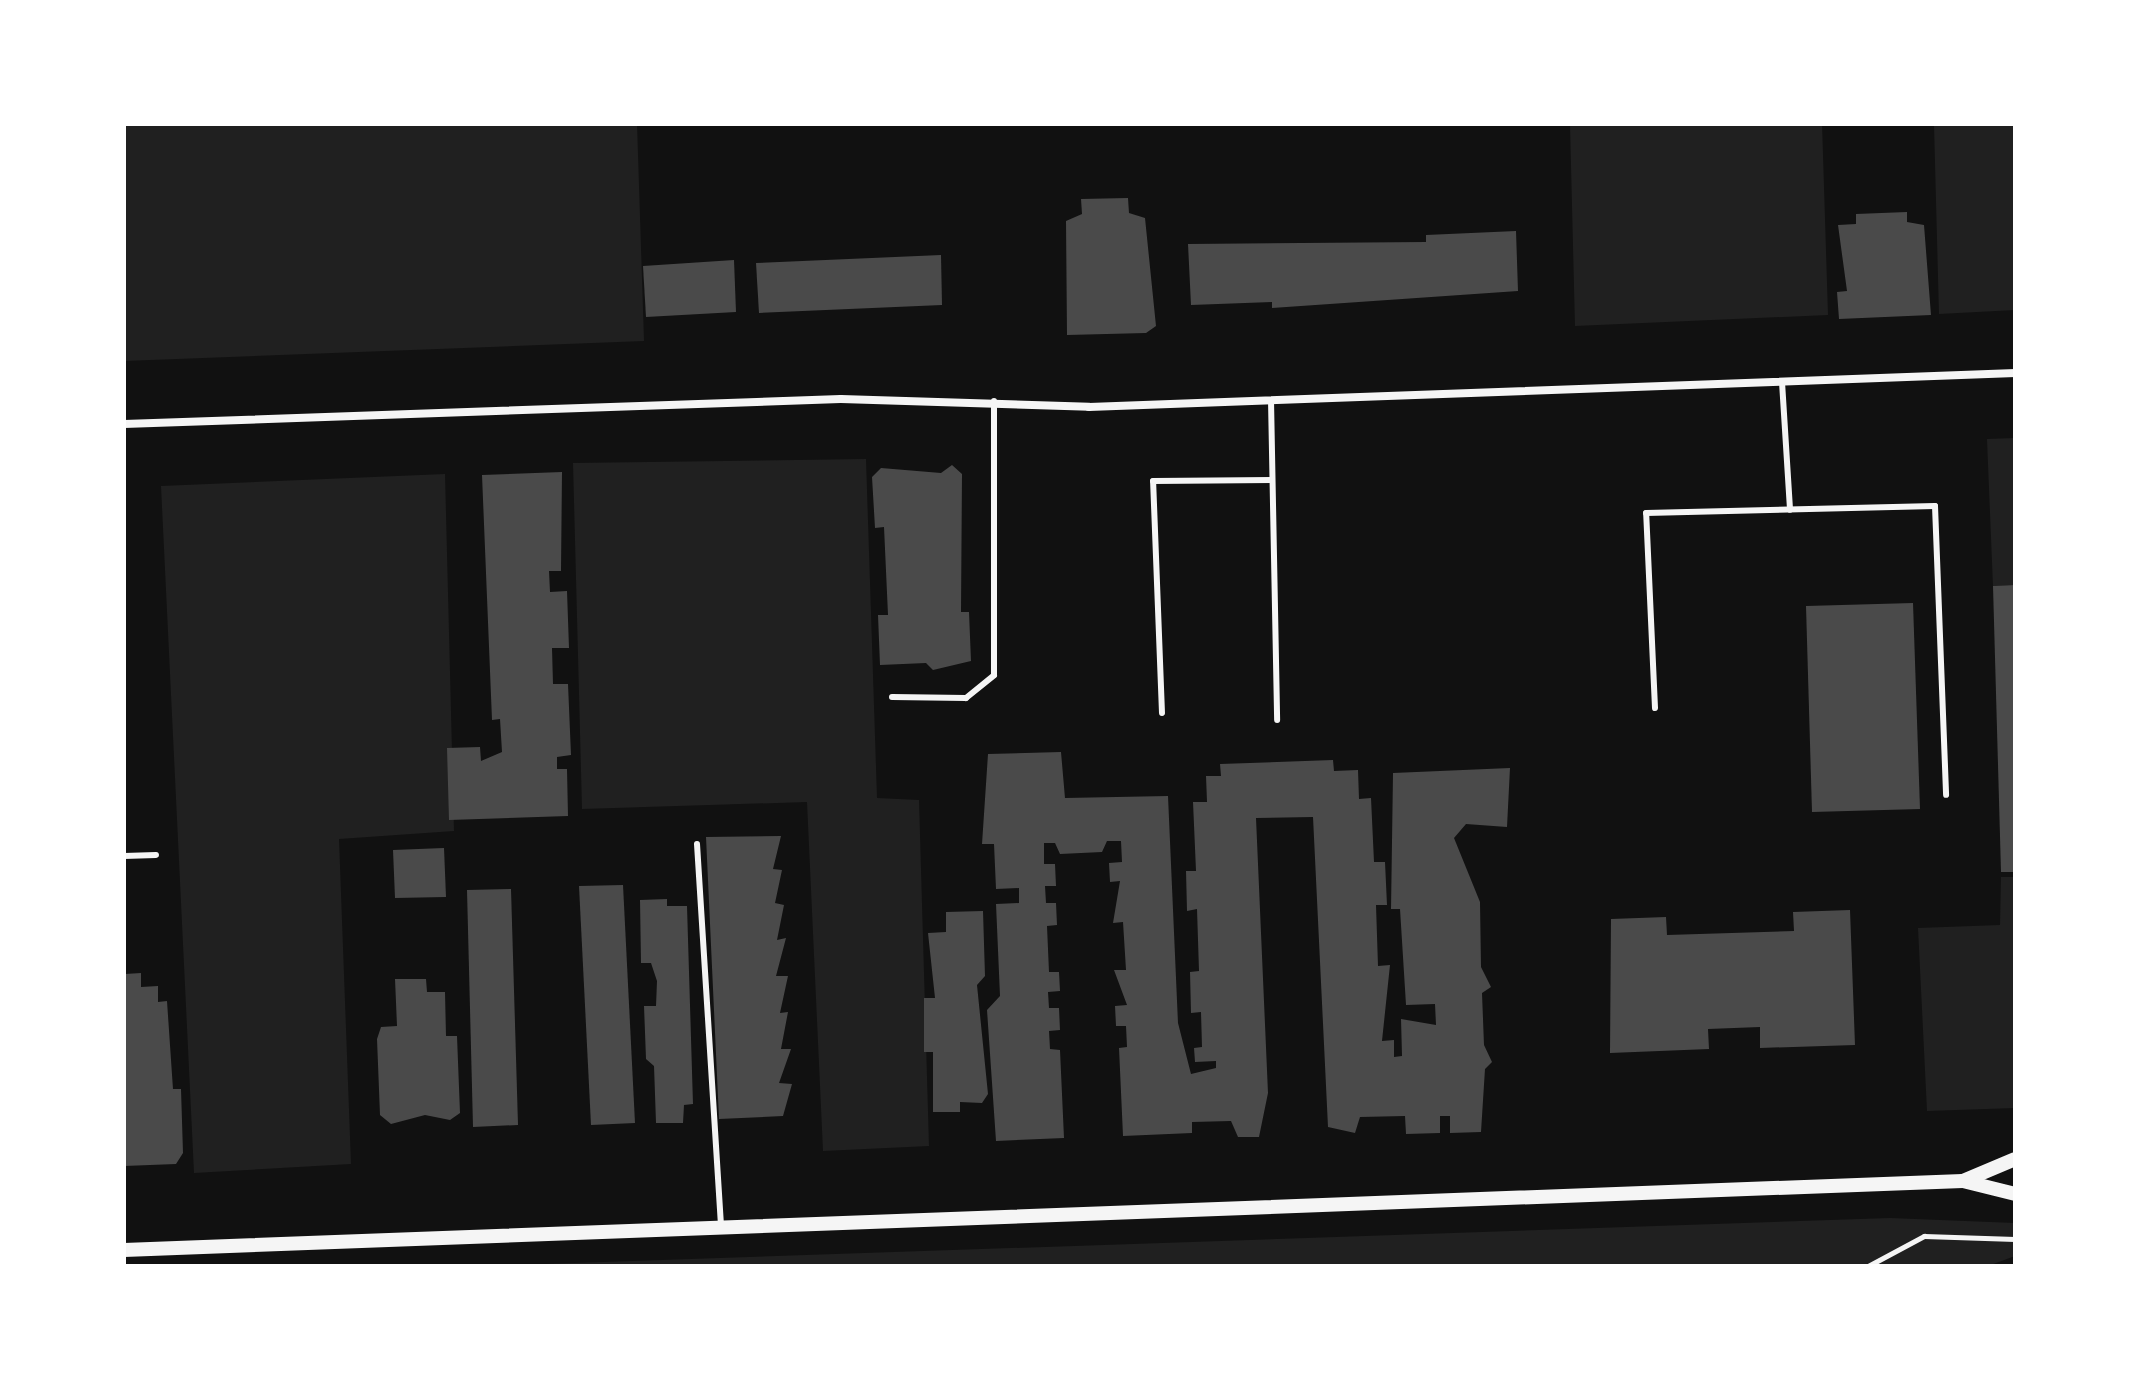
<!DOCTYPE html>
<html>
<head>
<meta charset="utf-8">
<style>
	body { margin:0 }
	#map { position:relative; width:2139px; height:1390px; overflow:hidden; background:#111; font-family:"Roboto Serif",serif }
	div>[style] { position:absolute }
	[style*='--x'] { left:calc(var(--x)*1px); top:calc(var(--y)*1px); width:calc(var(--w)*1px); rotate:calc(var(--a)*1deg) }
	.green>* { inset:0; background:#202020 }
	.building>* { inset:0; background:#4a4a4a }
	.path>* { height:5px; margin:-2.5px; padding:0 2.5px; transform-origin:2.5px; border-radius:2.5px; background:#f5f5f5 }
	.service>* { height:6px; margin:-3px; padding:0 3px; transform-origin:3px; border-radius:3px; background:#f5f5f5 }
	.minor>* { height:8px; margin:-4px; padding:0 4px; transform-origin:4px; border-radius:4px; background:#f5f5f5 }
	.tertiary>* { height:14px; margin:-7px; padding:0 7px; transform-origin:7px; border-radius:7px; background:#f5f5f5 }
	span { translate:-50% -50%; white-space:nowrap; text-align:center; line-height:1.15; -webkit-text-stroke:8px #fff; paint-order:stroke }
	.frame { position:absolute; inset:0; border:126px solid #fff; pointer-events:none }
</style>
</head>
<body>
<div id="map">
	<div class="green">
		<i style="clip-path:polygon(124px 124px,637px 124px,644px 341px,124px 361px)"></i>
		<i style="clip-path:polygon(1570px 124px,1822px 124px,1828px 315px,1575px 326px)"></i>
		<i style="clip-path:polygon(1934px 124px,2015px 124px,2015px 310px,1939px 314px)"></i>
		<i style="clip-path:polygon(2015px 438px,2015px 585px,1993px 586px,1987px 439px)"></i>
		<i style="clip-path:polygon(866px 459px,877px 798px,919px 800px,929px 1146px,823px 1151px,807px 802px,582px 809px,573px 463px)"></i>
		<i style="clip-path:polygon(445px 474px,454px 831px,339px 839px,351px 1164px,194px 1173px,161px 486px)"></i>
		<i style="clip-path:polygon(2001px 877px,2015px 877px,2015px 1108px,1927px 1111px,1918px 928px,2000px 925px)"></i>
		<i style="clip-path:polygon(1890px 1218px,2015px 1223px,2015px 1256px,1988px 1266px,487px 1266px)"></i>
	</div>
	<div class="building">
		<i style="clip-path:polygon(1128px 198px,1129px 213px,1145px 218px,1156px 326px,1146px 333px,1067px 335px,1066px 221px,1082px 214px,1081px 199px)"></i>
		<i style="clip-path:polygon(1907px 212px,1907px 222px,1924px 225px,1931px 315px,1839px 319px,1837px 292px,1847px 291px,1838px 225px,1856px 224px,1856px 214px)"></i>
		<i style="clip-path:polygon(1516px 231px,1518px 291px,1272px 308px,1272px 302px,1191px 305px,1188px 244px,1426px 242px,1426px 235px)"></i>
		<i style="clip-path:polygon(941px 255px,942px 305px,759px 313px,756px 263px)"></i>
		<i style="clip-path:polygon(734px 260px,736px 312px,646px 317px,643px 266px)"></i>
		<i style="clip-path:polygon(952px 465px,962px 474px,961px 612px,969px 612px,971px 661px,933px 670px,926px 663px,880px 665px,878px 615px,888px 615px,884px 527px,875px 528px,872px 477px,881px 468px,941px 473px)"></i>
		<i style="clip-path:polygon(562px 472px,561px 571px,549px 571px,550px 592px,567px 591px,569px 648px,552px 648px,553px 684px,568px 684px,571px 755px,557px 757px,557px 769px,567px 769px,568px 816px,449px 820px,447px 748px,480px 747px,481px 761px,502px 752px,500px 719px,492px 720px,482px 475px)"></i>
		<i style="clip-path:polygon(2015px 585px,2015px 872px,2001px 872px,1993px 586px)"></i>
		<i style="clip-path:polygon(1913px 603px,1920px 809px,1812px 812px,1806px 606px)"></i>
		<i style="clip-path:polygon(1061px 752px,1065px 798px,1168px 796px,1178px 1023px,1191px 1074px,1216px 1068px,1216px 1061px,1195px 1062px,1194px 1048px,1202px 1047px,1201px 1012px,1191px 1013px,1190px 972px,1199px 971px,1197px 909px,1187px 911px,1186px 871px,1196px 871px,1193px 802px,1207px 802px,1206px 776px,1221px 776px,1220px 764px,1333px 760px,1334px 771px,1358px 770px,1359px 799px,1371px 798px,1374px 862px,1385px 862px,1387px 905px,1376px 905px,1378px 966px,1390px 965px,1382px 1041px,1394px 1040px,1394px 1057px,1402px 1056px,1401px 1019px,1436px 1025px,1435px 1004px,1406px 1005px,1400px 909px,1391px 909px,1393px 773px,1510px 768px,1507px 827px,1466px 824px,1454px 838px,1480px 902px,1481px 967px,1491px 987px,1482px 993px,1484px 1045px,1492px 1062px,1485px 1069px,1481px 1132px,1450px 1133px,1450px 1116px,1440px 1116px,1440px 1133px,1406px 1134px,1405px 1116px,1360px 1117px,1355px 1133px,1328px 1127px,1313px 817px,1256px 818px,1268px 1093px,1259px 1137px,1238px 1137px,1231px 1121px,1192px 1122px,1192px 1133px,1123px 1136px,1119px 1048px,1127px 1047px,1126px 1026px,1116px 1026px,1115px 1006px,1127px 1005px,1114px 970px,1126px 970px,1123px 922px,1113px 923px,1120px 881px,1110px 882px,1109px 863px,1122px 862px,1121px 841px,1107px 841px,1102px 852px,1060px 854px,1055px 843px,1044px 843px,1044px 864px,1055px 864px,1056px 886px,1045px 886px,1046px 903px,1056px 903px,1057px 925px,1047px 926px,1049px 972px,1059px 972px,1060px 991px,1048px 992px,1049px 1008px,1059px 1008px,1060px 1030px,1049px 1031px,1050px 1049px,1060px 1050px,1064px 1138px,996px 1141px,987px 1010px,1000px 996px,996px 904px,1019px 903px,1019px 888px,996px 889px,994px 844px,982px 844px,988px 754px)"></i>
		<i style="clip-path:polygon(781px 836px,773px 869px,782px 870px,775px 903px,784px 905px,777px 940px,786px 938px,776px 976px,788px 976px,780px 1013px,788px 1012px,781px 1049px,791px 1049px,779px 1083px,792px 1084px,783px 1116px,719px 1119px,706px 837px)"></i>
		<i style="clip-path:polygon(444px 848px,446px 897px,395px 898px,393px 850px)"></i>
		<i style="clip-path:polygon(623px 885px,635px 1123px,591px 1125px,579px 886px)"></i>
		<i style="clip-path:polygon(511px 889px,518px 1125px,473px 1127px,467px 890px)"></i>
		<i style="clip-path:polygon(667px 899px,667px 906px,687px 906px,693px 1104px,684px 1105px,683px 1123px,656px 1123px,654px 1066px,646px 1059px,644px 1006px,656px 1006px,657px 981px,651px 963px,641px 963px,640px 900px)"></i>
		<i style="clip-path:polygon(1850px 910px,1855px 1045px,1760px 1048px,1760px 1027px,1708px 1029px,1709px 1049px,1610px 1053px,1611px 919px,1666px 917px,1667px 935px,1794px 931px,1793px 912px)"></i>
		<i style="clip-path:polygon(983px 911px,985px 976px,977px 985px,988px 1094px,982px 1103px,960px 1102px,960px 1112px,933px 1112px,933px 1052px,924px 1052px,924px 998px,935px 998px,928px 933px,946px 932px,946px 912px)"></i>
		<i style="clip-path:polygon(141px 973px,141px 987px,158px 986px,158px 1002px,167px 1001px,173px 1089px,181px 1089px,183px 1153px,176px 1164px,124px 1166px,125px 974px)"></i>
		<i style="clip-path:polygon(395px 979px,426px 979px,427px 992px,445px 992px,446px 1036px,457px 1036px,460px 1113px,450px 1120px,425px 1115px,391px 1124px,380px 1115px,377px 1039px,381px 1027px,397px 1026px)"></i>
	</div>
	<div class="path">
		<i style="--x:1868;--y:1266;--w:64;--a:-28.2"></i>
		<i style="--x:1924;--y:1236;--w:91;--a:1.9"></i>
	</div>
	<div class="service">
		<i style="--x:1782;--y:382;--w:128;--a:86.4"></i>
		<i style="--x:1271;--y:400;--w:320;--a:88.9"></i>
		<i style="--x:892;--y:697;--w:74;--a:0.8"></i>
		<i style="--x:966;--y:698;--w:36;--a:-39"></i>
		<i style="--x:994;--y:675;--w:274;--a:-90"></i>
		<i style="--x:1655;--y:708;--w:195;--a:-92.6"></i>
		<i style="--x:1646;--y:513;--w:289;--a:-1.4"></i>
		<i style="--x:1935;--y:506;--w:289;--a:87.8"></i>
		<i style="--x:1162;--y:713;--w:232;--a:-92.2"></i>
		<i style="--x:1153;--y:481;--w:119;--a:-0.5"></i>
		<i style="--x:697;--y:844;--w:385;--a:86.4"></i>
		<i style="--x:124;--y:856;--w:32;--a:-2"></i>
	</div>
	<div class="minor">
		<i style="--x:124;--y:424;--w:717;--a:-2"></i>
		<i style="--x:841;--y:399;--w:248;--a:1.8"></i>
		<i style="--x:1089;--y:407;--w:927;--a:-2.1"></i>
	</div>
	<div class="tertiary">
		<i style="--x:1963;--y:1181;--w:56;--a:-22.9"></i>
		<i style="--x:124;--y:1250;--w:1840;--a:-2.15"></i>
		<i style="--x:1963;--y:1181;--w:54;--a:14"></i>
	</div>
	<div class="frame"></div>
</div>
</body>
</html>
